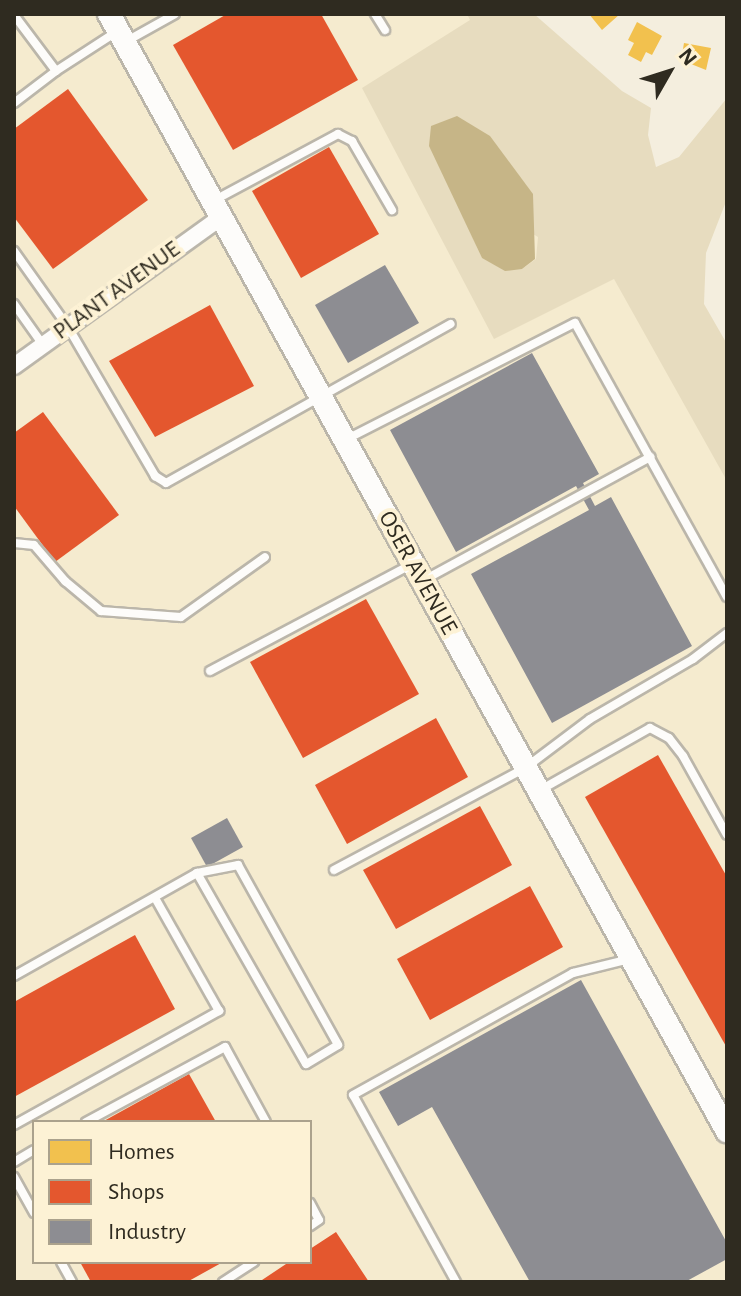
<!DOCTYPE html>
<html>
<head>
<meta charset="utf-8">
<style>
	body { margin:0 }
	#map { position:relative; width:741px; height:1296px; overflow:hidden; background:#f4eede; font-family:"Alegreya Sans",sans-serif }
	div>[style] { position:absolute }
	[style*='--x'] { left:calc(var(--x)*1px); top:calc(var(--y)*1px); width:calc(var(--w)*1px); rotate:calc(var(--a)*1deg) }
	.built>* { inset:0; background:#f5ebcf }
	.green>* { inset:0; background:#e7dcbf }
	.water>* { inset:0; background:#c6b587 }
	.homes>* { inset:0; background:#f2c14e }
	.shops>* { inset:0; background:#e4572e }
	.industry>* { inset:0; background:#8d8d92 }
	.roads { filter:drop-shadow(2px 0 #bbb6aa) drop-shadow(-2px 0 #bbb6aa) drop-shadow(0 2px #bbb6aa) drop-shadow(0 -2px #bbb6aa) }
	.lane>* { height:8px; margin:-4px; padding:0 4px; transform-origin:4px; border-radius:4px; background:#fdfcfa }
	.street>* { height:16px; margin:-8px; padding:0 8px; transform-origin:8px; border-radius:8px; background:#fdfcfa }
	.secondary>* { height:22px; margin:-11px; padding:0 11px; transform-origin:11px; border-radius:11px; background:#fdfcfa }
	span { translate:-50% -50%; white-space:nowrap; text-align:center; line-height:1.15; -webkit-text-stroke:8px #fdf2d5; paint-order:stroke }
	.street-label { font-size:24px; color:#2f2b20 }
	.frame { position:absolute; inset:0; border:16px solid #2f2b20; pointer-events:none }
	.legend { position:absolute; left:32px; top:1120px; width:280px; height:144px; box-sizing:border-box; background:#fdf2d5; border:2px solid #aba28d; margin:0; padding:10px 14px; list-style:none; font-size:24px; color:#2f2b20 }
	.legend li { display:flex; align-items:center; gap:16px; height:40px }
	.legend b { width:40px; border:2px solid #aba28d }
	.north { position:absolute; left:629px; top:32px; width:80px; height:80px; -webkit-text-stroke:6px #fdf2d5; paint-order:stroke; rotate:51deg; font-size:22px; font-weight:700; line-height:32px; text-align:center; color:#2f2b20 }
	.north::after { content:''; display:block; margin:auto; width:28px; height:36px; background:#2f2b20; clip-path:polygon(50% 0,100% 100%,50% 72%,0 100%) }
</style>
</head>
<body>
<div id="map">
	<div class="built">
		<i style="clip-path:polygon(evenodd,14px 14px,533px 14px,727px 375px,727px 1282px,14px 1282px,14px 14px,34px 1122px,310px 1122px,310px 1262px,34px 1262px,34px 1122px)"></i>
	</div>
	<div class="green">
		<i style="clip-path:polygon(evenodd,467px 14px,534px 14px,622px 91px,651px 108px,648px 135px,656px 167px,679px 157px,727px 98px,727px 199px,706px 253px,704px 304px,727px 344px,727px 481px,614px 279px,494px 339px,362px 88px,470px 20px,467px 14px,448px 183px,538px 237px,536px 259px,522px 269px,482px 258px,448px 183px)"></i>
	</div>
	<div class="water">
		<i style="clip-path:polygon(457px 116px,490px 136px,533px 194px,535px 259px,522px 269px,505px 271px,482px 258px,429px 146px,431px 126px)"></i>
	</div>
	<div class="homes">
		<i style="clip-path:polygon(589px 14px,620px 14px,602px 30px)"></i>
		<i style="clip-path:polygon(637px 22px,662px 36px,652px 55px,646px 52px,641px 62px,628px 55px,634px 43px,628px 40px)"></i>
		<i style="clip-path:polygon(684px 43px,711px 48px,706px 70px,681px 60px)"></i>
	</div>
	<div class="shops">
		<i style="clip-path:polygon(227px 14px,321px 14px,358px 80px,233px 150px,173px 45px)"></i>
		<i style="clip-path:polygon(68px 89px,148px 200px,53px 269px,14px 217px,14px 129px)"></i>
		<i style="clip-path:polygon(329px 147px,379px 234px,301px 278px,252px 191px)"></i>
		<i style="clip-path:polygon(210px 305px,254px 386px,155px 437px,109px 361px)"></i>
		<i style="clip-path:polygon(43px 412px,119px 515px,55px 562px,14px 506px,14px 433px)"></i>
		<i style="clip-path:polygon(366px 599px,419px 694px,303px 758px,250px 662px)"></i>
		<i style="clip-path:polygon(436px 718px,468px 777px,347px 844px,315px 785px)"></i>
		<i style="clip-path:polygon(658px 755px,727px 877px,727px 1048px,585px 797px)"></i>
		<i style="clip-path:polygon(480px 806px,512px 865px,396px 929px,363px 870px)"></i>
		<i style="clip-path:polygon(530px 886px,563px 947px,430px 1020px,397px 959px)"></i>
		<i style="clip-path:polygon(135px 935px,175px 1009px,14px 1097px,14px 1002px)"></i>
		<i style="clip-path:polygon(189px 1074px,216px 1122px,102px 1122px)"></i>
		<i style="clip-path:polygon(336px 1232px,369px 1282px,259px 1282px,289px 1262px,310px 1262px,310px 1249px)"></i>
		<i style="clip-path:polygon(80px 1262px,223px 1262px,187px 1282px,91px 1282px)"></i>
	</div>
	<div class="industry">
		<i style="clip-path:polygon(385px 265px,419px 323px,348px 363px,315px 305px)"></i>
		<i style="clip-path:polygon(532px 353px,599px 474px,583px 483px,595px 506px,611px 497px,692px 646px,552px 723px,471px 574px,589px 510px,576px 486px,456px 552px,390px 430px)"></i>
		<i style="clip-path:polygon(227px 818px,243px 847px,207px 867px,191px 838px)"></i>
		<i style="clip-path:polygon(581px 980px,727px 1243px,727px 1259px,685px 1282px,530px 1282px,432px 1107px,398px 1126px,379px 1092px)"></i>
	</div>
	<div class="roads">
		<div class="lane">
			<i style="--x:375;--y:14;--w:19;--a:58"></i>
			<i style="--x:14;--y:15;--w:70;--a:53.1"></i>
			<i style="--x:56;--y:71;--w:72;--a:-33"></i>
			<i style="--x:125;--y:42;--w:57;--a:-29.2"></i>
			<i style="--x:14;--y:103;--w:53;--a:-37.3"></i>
			<i style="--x:213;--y:201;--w:142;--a:-28.2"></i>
			<i style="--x:338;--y:134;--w:16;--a:27"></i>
			<i style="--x:352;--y:141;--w:80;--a:59.9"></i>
			<i style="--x:14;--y:251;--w:93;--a:54.6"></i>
			<i style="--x:68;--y:327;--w:173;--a:59.7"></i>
			<i style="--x:155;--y:476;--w:13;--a:32"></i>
			<i style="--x:166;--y:483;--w:326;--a:-29.2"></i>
			<i style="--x:14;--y:304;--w:50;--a:54.7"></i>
			<i style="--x:345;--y:440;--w:258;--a:-27"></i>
			<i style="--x:575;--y:323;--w:313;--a:61"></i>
			<i style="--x:14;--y:543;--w:20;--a:6"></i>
			<i style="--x:34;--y:545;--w:48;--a:49.3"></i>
			<i style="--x:65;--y:581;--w:47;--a:39.8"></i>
			<i style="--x:101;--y:611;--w:80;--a:4.3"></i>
			<i style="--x:181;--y:617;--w:103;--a:-35.5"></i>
			<i style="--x:422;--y:581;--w:260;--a:-28.5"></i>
			<i style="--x:210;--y:671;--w:229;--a:-27.9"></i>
			<i style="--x:542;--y:789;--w:124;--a:-29.5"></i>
			<i style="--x:650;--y:728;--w:21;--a:28"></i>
			<i style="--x:669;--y:738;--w:23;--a:52"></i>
			<i style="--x:683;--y:756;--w:90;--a:60.9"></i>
			<i style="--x:334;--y:870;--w:217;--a:-28.1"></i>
			<i style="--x:525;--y:768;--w:81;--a:-37"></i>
			<i style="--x:590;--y:719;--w:119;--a:-30.2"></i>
			<i style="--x:693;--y:659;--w:43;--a:-37.4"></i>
			<i style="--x:14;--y:976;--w:210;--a:-29.4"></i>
			<i style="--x:197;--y:873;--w:42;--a:-11"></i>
			<i style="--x:238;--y:865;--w:206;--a:60.9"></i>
			<i style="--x:338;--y:1045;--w:37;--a:149"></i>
			<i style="--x:306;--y:1064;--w:220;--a:-119.7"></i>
			<i style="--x:86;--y:1122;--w:158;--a:-28.3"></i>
			<i style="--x:225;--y:1047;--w:85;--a:61.3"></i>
			<i style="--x:14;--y:1125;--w:235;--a:-29.1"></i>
			<i style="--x:219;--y:1011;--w:130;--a:-119.5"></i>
			<i style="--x:14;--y:1162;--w:23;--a:-31"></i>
			<i style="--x:14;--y:1177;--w:41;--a:60.9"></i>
			<i style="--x:310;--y:1203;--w:19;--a:62"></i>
			<i style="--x:319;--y:1220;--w:11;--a:146"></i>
			<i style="--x:61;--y:1262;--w:23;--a:61"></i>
			<i style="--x:223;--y:1282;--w:37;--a:-33"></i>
			<i style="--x:456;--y:1282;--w:213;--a:-118.8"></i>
			<i style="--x:353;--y:1095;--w:252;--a:-29"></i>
			<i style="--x:573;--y:973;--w:59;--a:-13.8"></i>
		</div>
		<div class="street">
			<i style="--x:14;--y:366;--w:255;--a:-35.7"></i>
		</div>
		<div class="secondary">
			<i style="--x:109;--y:14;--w:1277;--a:61.05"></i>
		</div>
	</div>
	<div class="street-label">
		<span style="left:117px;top:291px;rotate:-36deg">PLANT AVENUE</span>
		<span style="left:417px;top:573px;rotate:61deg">OSER AVENUE</span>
	</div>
	<div class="frame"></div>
	<ul class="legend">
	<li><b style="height:22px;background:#f2c14e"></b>Homes</li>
	<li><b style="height:22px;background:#e4572e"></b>Shops</li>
	<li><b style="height:22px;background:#8d8d92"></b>Industry</li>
	</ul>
	<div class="north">N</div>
</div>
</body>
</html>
